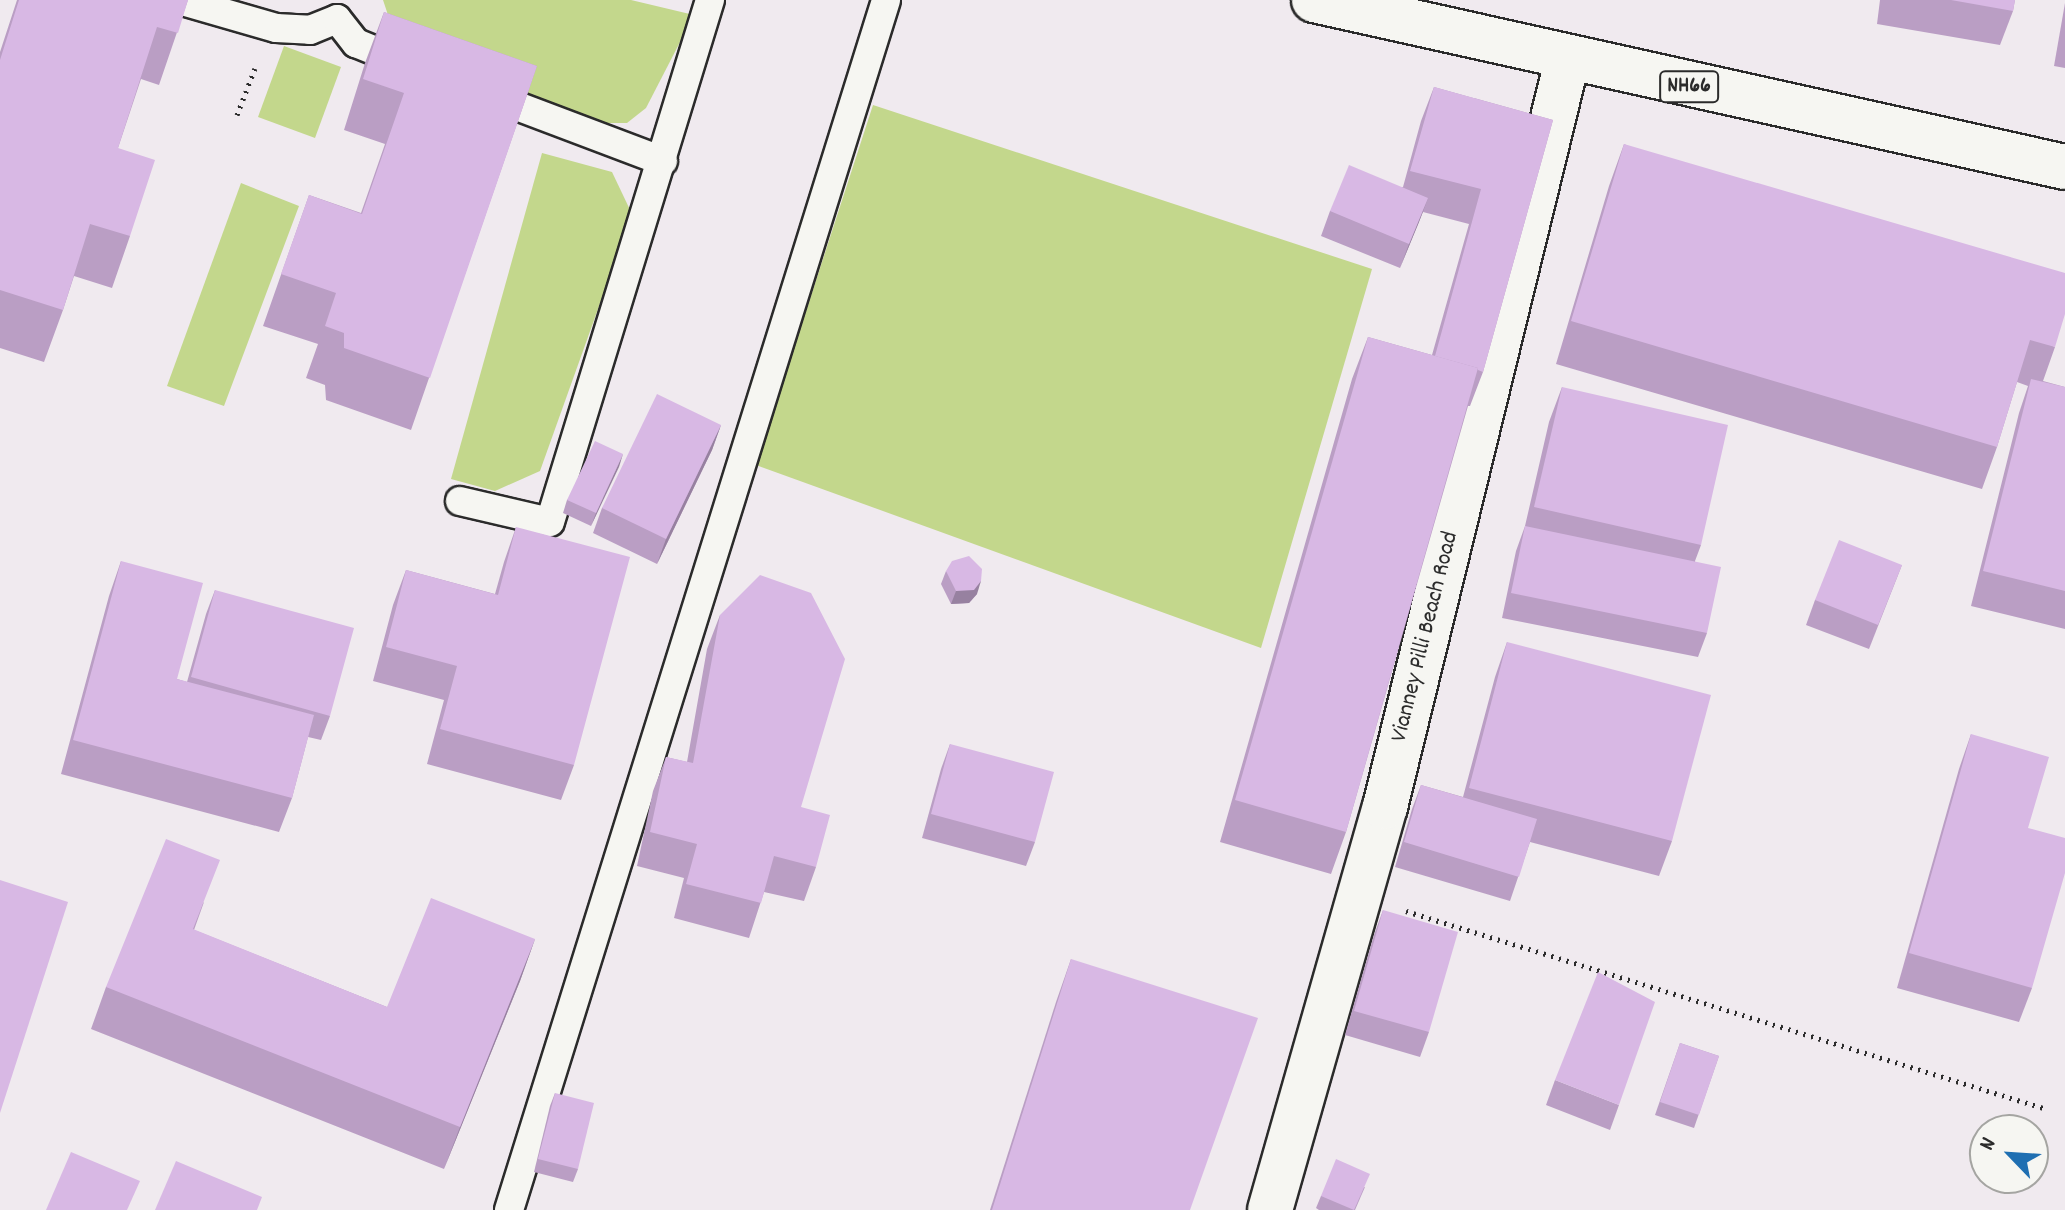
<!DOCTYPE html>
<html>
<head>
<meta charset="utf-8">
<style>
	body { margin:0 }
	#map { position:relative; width:2065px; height:1210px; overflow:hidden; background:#f0eaef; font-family:Dekko,sans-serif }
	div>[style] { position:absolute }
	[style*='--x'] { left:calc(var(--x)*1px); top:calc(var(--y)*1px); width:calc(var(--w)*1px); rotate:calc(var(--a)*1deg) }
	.green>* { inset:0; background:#c3d78c }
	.path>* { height:5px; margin-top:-2.5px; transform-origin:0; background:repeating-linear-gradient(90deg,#2b2b2b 0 2px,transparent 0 8px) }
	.roads { filter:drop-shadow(2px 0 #2b2b2b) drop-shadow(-2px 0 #2b2b2b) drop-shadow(0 2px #2b2b2b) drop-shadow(0 -2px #2b2b2b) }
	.service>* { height:28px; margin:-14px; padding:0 14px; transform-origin:14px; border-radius:14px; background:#f6f6f2 }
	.tertiary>* { height:44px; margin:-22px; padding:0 22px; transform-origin:22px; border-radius:22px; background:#f6f6f2 }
	.trunk>* { height:44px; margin:-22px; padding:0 22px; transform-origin:22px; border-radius:22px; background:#f6f6f2 }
	.wall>* { inset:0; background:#ba9ec4 }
	.shaded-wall>* { inset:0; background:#9781a0 }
	.building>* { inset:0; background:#d8b8e4 }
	span { translate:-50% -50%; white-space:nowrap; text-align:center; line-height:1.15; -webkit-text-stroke:7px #f6f6f2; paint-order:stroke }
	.shield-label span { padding:2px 6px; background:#f6f6f2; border:2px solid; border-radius:6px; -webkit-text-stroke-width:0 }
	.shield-label { font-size:22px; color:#2b2b2b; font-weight:700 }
	.street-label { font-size:24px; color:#2b2b2b }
	.north { position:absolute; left:1969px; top:1114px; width:80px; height:80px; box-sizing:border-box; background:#f6f6f2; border:2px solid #a5a5a2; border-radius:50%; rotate:295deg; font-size:22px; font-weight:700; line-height:32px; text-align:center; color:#2b2b2b }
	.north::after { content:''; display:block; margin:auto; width:28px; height:36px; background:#1f6fb2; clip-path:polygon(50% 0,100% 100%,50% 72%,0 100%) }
</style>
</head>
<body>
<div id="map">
	<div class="green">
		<i style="clip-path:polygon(383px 0,631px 0,694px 15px,646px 108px,627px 123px,605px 123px,508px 88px,392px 27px)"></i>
		<i style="clip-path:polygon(284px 46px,341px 67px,315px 138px,258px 117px)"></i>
		<i style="clip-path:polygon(873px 105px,1372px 269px,1261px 648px,756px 465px)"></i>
		<i style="clip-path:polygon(542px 153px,612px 172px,632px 214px,540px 471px,495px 491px,451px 479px)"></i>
		<i style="clip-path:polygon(241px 183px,299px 206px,224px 406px,167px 386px)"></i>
	</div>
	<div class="path">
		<i style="--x:237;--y:115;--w:50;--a:-69"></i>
		<i style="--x:1406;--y:911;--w:671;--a:17.17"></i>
	</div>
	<div class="roads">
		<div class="service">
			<i style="--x:179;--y:0;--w:101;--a:16.1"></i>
			<i style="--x:276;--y:28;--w:34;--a:3"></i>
			<i style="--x:310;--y:30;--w:29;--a:-22"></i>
			<i style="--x:337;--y:19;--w:31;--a:52"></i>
			<i style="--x:356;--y:43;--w:53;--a:22.2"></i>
			<i style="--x:488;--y:95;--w:187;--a:20.7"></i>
			<i style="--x:460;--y:501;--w:92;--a:13.1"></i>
			<i style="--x:550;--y:522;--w:546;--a:-72.96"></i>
			<i style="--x:509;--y:1210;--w:1267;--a:-72.69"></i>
		</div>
		<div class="tertiary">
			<i style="--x:1270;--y:1210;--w:419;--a:-74.1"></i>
			<i style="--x:1385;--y:807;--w:768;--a:-76.29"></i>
		</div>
		<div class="trunk">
			<i style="--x:1314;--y:0;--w:769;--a:12.54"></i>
		</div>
	</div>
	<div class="wall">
		<i style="clip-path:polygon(17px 0,188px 0,159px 85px,141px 79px,118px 148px,130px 236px,112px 288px,74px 276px,63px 310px,44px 362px,0 348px,0 52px)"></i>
		<i style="clip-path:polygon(1880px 0,2015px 0,2013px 11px,2000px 45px,1877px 24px)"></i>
		<i style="clip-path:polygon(2065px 3px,2065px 68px,2054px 66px)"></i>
		<i style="clip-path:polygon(384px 12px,537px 66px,411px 430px,326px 400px,325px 385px,306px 378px,318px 344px,263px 326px,309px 195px,361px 213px,385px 144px,344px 130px,365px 63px)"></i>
		<i style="clip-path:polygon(1434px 87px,1553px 120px,1483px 372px,1470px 406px,1468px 406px,1346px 832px,1331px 874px,1220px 842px,1352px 379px,1368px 337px,1432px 355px,1469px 224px,1423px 212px,1400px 268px,1321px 236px,1330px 211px,1403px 187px,1421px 121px)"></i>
		<i style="clip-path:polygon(1624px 144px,2055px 347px,2043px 381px,2065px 387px,2065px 629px,1971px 606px,2019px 413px,2028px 386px,2017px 382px,1997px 447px,1982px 489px,1556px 364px,1609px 186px)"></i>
		<i style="clip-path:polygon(1562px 387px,1701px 545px,1695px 561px,1707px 633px,1698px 657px,1502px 618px,1516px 551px,1525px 526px,1549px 422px)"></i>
		<i style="clip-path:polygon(721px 425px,712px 450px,657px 564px,593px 533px,602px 508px)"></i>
		<i style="clip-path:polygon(623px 454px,591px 526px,563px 513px,567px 500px)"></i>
		<i style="clip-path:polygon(516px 527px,574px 765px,561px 800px,427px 764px,444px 700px,373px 681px,393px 605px,406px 570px,495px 594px,504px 562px)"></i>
		<i style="clip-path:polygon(121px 561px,177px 679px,187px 682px,206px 614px,215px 590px,330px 716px,321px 740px,308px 737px,292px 798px,279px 832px,61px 774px,109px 596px)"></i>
		<i style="clip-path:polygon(1902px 565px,1869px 649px,1806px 625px,1815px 600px)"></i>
		<i style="clip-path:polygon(946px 571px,977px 594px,969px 603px,951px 604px,941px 584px)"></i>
		<i style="clip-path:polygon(720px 615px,801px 807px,816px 867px,804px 901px,764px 892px,749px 938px,674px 918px,684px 878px,637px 866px,653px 791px,666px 757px,687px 762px,707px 649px)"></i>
		<i style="clip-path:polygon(1507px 642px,1672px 841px,1659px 876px,1530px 842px,1510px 901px,1395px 867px,1412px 809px,1421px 785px,1463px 797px,1495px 677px)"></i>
		<i style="clip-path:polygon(1971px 734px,2032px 988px,2019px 1022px,1897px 988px,1959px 769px)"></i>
		<i style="clip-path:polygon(950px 744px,1035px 842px,1026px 866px,922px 838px,941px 769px)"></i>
		<i style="clip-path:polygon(204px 902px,194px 930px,387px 1007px,535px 939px,520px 981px,444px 1169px,91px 1029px,106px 987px)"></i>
		<i style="clip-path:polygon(1383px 910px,1429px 1032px,1420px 1057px,1345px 1035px,1374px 935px)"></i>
		<i style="clip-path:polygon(1071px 959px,1190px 1210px,990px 1210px,1056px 1002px)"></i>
		<i style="clip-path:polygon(1680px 1043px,1719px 1056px,1694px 1128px,1655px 1115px)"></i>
		<i style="clip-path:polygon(1555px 1080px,1619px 1105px,1610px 1130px,1546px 1105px)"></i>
		<i style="clip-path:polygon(555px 1093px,578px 1169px,573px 1182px,534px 1172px,550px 1106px)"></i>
		<i style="clip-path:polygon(1365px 1187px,1355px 1210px,1319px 1210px,1316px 1208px,1321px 1196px)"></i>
	</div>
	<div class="shaded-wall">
		<i style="clip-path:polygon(1428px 198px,1419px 222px,1400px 268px,1409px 244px)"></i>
		<i style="clip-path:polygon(721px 425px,712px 450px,657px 564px,666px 539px)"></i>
		<i style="clip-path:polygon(623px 454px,619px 467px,591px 526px,596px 513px)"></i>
		<i style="clip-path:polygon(981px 581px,977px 594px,969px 603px,951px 604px,956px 591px)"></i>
		<i style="clip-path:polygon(535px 939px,520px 981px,444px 1169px,460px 1127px)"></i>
	</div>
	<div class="building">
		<i style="clip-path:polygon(19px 0,188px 0,178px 33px,157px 27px,118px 148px,155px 160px,130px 236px,90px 224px,63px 310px,0 290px,0 60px)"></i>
		<i style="clip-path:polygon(1951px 0,2015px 0,2013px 11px)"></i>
		<i style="clip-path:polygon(384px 12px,537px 66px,430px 378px,344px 348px,344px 333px,325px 326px,336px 293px,281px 274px,309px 195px,362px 214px,404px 93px,363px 79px)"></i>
		<i style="clip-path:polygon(1434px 87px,1553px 120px,1483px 372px,1478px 370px,1478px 368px,1435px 356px,1481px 189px,1410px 171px)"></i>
		<i style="clip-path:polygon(1624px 144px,2065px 273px,2065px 314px,2055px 347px,2030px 340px,1997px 447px,1571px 321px)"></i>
		<i style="clip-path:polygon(1349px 165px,1428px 198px,1409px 244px,1330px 211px)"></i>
		<i style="clip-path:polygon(1368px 337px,1478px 368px,1346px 832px,1235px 800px)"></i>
		<i style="clip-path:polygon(2031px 379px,2065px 387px,2065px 591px,1983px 571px)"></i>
		<i style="clip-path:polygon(1562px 387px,1728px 425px,1701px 545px,1534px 507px)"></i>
		<i style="clip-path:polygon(657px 394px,721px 425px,666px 539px,602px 508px)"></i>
		<i style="clip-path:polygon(595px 441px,623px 454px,596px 513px,567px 500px)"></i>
		<i style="clip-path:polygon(1525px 526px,1721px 567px,1707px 633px,1511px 593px)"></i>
		<i style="clip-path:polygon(516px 527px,630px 557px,574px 765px,440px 729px,457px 666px,386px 647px,406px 570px,498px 595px)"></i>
		<i style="clip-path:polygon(1839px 540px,1902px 565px,1878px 625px,1815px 600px)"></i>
		<i style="clip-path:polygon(969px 556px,982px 569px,981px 581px,974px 590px,956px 591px,946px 571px,952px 561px)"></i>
		<i style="clip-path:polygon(121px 561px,203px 583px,177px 679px,314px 715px,292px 798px,73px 740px)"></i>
		<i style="clip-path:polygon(760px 575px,811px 593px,845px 659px,801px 807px,830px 815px,816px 867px,774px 856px,761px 903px,686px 884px,697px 844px,650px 832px,666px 757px,693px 763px,720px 615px)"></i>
		<i style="clip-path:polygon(215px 590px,354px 628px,330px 716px,191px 677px)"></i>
		<i style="clip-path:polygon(1507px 642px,1711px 695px,1672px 841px,1469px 788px)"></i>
		<i style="clip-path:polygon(1971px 734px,2049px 757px,2028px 828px,2065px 838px,2065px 873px,2032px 988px,1909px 953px)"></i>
		<i style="clip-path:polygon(950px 744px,1054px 772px,1035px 842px,931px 814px)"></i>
		<i style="clip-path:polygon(1421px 785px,1537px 819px,1519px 877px,1404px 842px)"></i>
		<i style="clip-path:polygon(166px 839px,220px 860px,193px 929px,387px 1007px,431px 898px,535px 939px,460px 1127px,106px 987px)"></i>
		<i style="clip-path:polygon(0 880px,68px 902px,0 1113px)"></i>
		<i style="clip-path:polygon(1383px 910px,1458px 932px,1429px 1032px,1354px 1011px)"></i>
		<i style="clip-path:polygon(1071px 959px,1258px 1018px,1190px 1210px,992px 1210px)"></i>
		<i style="clip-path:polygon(1598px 972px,1655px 1002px,1619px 1105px,1555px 1080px)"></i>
		<i style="clip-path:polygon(1680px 1043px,1719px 1056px,1699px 1115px,1660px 1102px)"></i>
		<i style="clip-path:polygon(555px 1093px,594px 1103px,578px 1169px,538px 1159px)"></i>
		<i style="clip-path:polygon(71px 1152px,140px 1181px,127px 1210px,46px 1210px)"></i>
		<i style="clip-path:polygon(1336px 1159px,1370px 1174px,1354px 1210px,1321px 1196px)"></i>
		<i style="clip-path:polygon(176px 1161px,262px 1197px,257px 1210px,155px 1210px)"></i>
	</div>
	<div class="shield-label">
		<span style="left:1689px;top:87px">NH66</span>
	</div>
	<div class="street-label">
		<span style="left:1426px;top:637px;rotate:-76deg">Vianney Pilli Beach Road</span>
	</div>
	<div class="north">N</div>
</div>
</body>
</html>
